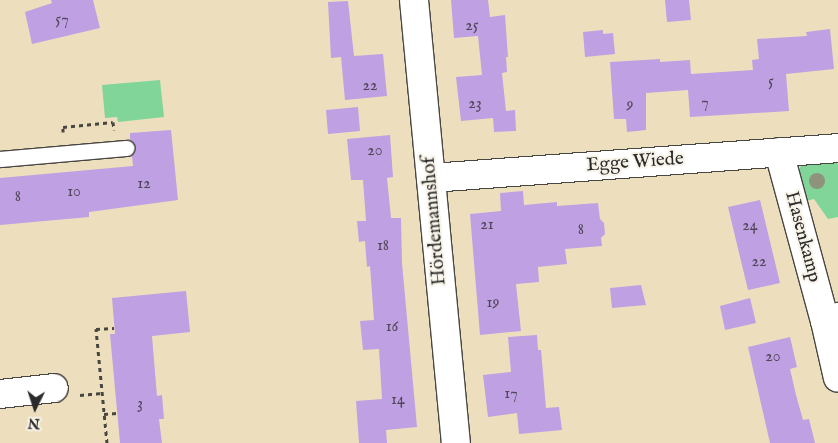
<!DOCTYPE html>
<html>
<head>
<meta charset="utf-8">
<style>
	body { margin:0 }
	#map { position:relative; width:838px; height:443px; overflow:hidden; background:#eddfbe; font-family:"IM FELL English",serif }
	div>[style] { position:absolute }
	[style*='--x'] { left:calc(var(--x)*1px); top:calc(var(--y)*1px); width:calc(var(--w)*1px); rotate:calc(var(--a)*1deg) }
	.green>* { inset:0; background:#81d598 }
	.building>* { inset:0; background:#bea0e3 }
	.path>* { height:3px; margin-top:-1.5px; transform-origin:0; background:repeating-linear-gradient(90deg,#484641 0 4px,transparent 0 8px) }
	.roads { filter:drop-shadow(1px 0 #484641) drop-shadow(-1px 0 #484641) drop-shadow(0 1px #484641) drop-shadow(0 -1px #484641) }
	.service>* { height:15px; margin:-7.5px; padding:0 7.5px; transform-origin:7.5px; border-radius:7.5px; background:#fff }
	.minor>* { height:28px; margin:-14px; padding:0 14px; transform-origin:14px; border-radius:14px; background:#fff }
	.trees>* { width:16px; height:16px; margin:-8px; border-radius:50%; background:#8e947c }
	span { translate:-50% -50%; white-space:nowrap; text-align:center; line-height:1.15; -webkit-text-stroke:4px #f7f3e8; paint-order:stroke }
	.number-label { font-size:16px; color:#504859 }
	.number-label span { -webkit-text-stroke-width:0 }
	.street-label { font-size:19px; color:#2b2b2b }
	.north { position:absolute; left:10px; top:383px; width:50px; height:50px; -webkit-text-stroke:4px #f7f3e8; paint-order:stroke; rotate:184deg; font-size:14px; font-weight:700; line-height:20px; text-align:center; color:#2b2b2b }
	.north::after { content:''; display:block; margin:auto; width:18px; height:22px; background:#2b2b2b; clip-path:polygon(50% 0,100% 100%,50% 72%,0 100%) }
</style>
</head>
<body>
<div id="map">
	<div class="green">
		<i style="clip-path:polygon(160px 80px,164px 117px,118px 122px,117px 117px,105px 118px,102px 85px)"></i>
		<i style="clip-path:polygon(831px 158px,838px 164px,838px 217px,828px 219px,814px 199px,802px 202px,798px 179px,800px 167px,808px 160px)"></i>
	</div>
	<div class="building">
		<i style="clip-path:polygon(51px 0,93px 0,100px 28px,32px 44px,25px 12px,52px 3px)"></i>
		<i style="clip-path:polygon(451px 0,488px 0,490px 17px,505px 15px,508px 57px,506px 57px,507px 72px,502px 73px,506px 111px,515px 110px,516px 131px,494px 132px,493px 118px,461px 121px,456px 77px,482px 75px,478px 36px,454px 38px)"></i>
		<i style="clip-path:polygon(665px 0,689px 0,691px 20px,667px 22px)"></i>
		<i style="clip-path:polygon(348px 1px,354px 56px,383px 54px,387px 96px,345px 100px,341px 57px,331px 58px,328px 2px)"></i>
		<i style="clip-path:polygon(830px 29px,834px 69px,786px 74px,789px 111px,690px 117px,688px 90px,646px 93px,646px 130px,627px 132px,626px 119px,614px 119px,610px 62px,660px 59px,660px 62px,690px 60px,691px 74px,753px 70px,752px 60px,759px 59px,757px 39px,807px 36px,806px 32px)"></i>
		<i style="clip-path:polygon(603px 30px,603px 34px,613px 33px,615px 54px,585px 57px,583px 32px)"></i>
		<i style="clip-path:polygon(358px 107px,360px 131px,328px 134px,326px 110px)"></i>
		<i style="clip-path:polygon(171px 130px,178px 200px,89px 212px,89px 217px,0 225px,0 178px,133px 166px,132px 156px,136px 147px,130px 139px,130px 133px)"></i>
		<i style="clip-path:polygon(390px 135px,393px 177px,387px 178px,391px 218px,401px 218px,402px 263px,417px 427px,386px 430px,387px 443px,359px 443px,356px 401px,382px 399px,379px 349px,363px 350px,360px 321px,374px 320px,370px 266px,367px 267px,365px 241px,359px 242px,357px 221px,366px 221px,363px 180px,351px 180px,347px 139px)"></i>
		<i style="clip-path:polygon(523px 191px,524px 205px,557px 202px,557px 206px,598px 203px,600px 219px,604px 223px,605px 234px,601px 238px,602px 246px,565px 249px,567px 264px,538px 267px,539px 282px,516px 284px,521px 331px,480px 335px,470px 214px,501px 211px,500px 193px)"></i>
		<i style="clip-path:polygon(760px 200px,780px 283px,748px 290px,728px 207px)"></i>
		<i style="clip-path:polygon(641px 285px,646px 305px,612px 308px,610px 288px)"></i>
		<i style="clip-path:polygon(186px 291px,190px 332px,152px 336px,157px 396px,162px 395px,164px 419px,159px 419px,162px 443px,120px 443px,110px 334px,115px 334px,112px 298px)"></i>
		<i style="clip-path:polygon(750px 298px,756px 323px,725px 330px,720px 306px)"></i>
		<i style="clip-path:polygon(537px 335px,538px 350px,541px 350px,546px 408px,559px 407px,562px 430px,519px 434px,517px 413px,488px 417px,483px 375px,511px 372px,508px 337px)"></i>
		<i style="clip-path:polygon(790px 337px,797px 367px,790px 369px,796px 395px,803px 420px,809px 419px,815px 443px,770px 443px,748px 347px)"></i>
	</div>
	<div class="path">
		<i style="--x:63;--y:132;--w:5;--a:-90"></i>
		<i style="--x:63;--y:127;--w:50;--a:-5.7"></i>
		<i style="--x:113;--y:122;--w:8;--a:83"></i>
		<i style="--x:80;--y:395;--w:22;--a:-5"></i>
		<i style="--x:104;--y:414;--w:13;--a:-4"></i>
		<i style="--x:107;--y:443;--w:115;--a:-95.5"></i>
		<i style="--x:96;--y:329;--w:18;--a:-3"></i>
	</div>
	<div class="roads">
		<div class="service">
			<i style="--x:0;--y:159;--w:127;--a:-5"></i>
		</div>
		<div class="minor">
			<i style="--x:414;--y:0;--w:445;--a:84.6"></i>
			<i style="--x:779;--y:152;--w:175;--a:74.8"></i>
			<i style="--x:825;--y:321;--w:14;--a:-17"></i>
			<i style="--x:431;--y:178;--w:408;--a:-4.2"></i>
			<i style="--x:825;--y:321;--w:58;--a:77.2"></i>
			<i style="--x:0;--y:394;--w:54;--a:-6.3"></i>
		</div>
	</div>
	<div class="trees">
		<i style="left:817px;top:181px"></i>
	</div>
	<div class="number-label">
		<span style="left:62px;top:20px">57</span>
		<span style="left:472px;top:26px">25</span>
		<span style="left:771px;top:82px">5</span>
		<span style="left:370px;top:86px">22</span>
		<span style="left:705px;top:103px">7</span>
		<span style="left:475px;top:104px">23</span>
		<span style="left:630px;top:105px">9</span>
		<span style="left:375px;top:151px">20</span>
		<span style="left:144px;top:184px">12</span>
		<span style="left:74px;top:192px">10</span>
		<span style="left:18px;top:197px">8</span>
		<span style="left:487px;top:225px">21</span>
		<span style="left:750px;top:226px">24</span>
		<span style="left:581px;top:230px">8</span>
		<span style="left:383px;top:246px">18</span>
		<span style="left:759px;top:262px">22</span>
		<span style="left:493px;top:303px">19</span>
		<span style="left:392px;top:327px">16</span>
		<span style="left:773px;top:357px">20</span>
		<span style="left:511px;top:394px">17</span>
		<span style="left:398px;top:400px">14</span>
		<span style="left:140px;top:404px">3</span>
	</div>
	<div class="street-label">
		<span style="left:635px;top:163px;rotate:-4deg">Egge Wiede</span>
		<span style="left:435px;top:221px;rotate:-95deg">Hördemannshof</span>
		<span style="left:802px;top:237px;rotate:75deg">Hasenkamp</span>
	</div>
	<div class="north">N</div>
</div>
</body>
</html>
